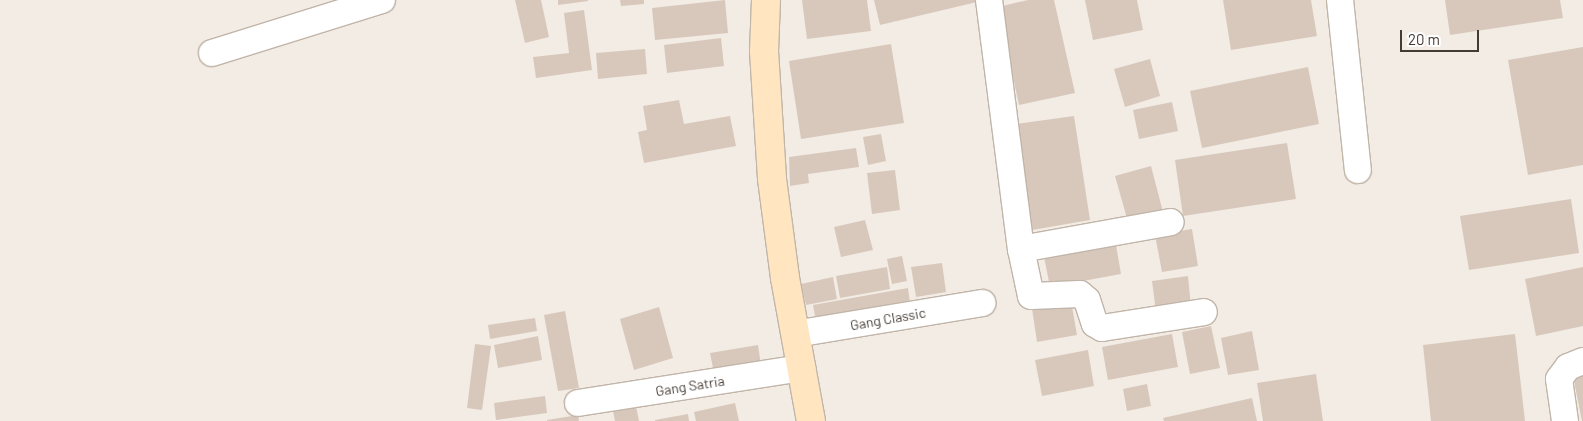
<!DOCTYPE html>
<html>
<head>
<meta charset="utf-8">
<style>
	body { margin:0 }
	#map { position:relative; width:1583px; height:421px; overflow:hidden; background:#f3ece4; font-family:Barlow,sans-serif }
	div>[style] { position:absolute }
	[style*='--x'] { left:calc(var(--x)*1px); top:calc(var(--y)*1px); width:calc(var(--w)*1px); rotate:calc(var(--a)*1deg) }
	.building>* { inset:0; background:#d8c8bc }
	.roads { filter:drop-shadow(1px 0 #c1b5a9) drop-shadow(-1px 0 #c1b5a9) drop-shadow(0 1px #c1b5a9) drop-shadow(0 -1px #c1b5a9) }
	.street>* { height:26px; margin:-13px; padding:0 13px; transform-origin:13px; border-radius:13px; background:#fff }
	.secondary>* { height:28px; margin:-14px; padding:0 14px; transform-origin:14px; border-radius:14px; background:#ffe6c1 }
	span { translate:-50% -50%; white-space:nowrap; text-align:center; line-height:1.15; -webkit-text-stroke:4.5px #fff; paint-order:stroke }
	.street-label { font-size:14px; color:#453b34 }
	.scale { position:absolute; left:1400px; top:30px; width:79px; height:22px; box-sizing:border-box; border:2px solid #453b34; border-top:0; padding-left:6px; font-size:15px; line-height:18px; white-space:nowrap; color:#453b34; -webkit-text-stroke:4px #fff; paint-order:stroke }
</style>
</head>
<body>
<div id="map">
	<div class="building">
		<i style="clip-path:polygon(515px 0,541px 0,549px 37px,525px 43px)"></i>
		<i style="clip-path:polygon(558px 0,588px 0,588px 1px,558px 5px)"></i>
		<i style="clip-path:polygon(620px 0,644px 0,644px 4px,621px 6px)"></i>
		<i style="clip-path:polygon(725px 0,728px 33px,655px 40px,652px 8px)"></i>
		<i style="clip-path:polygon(802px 0,867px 0,871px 31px,807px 39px)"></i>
		<i style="clip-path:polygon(874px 0,977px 0,977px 2px,880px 25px)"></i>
		<i style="clip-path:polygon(1028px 0,1054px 0,1075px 93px,1019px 105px,998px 7px)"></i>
		<i style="clip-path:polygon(1085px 0,1137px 0,1143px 30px,1093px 40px)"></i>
		<i style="clip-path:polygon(1223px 0,1311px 0,1317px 36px,1231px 50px)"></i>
		<i style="clip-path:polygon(1445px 0,1560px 0,1563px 18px,1450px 35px)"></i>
		<i style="clip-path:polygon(584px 10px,592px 70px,536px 78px,533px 57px,569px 53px,564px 13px)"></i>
		<i style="clip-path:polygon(721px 38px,724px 66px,667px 73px,664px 45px)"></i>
		<i style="clip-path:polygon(891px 44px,904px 123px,801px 139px,789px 61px)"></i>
		<i style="clip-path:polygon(1583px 47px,1583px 165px,1528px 175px,1508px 60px)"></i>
		<i style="clip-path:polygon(645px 49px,647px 74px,598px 79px,596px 53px)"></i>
		<i style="clip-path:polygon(1150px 59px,1160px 96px,1125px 107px,1114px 69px)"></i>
		<i style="clip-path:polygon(1308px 67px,1319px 124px,1202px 148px,1190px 91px)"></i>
		<i style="clip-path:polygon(679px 100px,684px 124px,730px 116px,736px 146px,644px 163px,638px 132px,647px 130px,643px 106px)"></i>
		<i style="clip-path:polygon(1172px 102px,1178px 131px,1139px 139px,1133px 110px)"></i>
		<i style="clip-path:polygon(1074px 116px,1090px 220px,1032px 230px,1016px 124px)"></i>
		<i style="clip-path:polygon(881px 134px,886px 161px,868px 165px,863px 137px)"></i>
		<i style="clip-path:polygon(1287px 143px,1296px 199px,1183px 216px,1175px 160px)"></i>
		<i style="clip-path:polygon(856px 148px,859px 167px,808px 174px,809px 183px,790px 186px,789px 157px)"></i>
		<i style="clip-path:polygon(1151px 166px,1163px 212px,1128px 222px,1115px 176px)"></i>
		<i style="clip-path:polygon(895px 170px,900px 210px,872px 214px,867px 173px)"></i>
		<i style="clip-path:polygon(1571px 199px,1579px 253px,1469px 270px,1460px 216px)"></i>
		<i style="clip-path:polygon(865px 220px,873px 250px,841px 257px,834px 227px)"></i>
		<i style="clip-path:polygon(1192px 229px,1198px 266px,1162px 272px,1155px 235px)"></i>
		<i style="clip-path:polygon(1115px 239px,1121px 274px,1050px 287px,1043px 252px)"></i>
		<i style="clip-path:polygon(902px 256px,907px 281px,892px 284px,887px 259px)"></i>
		<i style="clip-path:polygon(942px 263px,946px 292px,916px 297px,911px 267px)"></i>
		<i style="clip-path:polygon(887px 267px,890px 289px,840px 298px,836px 276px)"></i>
		<i style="clip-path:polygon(1583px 267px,1583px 326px,1536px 336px,1525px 279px)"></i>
		<i style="clip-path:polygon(1188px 276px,1191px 307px,1156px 312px,1152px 281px)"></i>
		<i style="clip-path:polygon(833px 277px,837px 299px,806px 305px,801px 284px)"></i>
		<i style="clip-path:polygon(908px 288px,911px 310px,817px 326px,813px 305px)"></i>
		<i style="clip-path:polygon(1070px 295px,1077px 335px,1037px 342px,1031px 302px)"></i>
		<i style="clip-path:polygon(659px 307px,673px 358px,634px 370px,620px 319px)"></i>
		<i style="clip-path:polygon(565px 311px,579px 388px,558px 391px,544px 315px)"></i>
		<i style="clip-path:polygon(535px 318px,537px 331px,490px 339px,488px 325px)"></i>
		<i style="clip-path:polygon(1211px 326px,1220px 368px,1190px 374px,1182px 332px)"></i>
		<i style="clip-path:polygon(1252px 331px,1259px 370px,1228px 375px,1221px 338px)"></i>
		<i style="clip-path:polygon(1172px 334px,1178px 367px,1108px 380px,1102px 347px)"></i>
		<i style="clip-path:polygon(1515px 334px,1525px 421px,1431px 421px,1423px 345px)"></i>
		<i style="clip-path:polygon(538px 336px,542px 360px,498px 368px,494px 345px)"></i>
		<i style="clip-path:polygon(475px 344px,491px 346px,482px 410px,467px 408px)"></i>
		<i style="clip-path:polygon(758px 345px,761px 365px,714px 373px,710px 353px)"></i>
		<i style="clip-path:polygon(1088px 350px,1094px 386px,1042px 396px,1035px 360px)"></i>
		<i style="clip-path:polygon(1316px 374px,1323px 421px,1263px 421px,1257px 383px)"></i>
		<i style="clip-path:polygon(1583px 374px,1583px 421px,1582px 421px,1573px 376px)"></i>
		<i style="clip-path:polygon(1147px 384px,1151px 406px,1127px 411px,1123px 389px)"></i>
		<i style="clip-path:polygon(545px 396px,547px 413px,496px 420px,494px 403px)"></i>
		<i style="clip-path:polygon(1252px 398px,1257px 421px,1164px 421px,1163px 418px)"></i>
		<i style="clip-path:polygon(635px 401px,639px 421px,615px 421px,612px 405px)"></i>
		<i style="clip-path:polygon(735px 403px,739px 421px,696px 421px,694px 412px)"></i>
		<i style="clip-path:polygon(688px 414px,689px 421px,655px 421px,655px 420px)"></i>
		<i style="clip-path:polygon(578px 415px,579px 421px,547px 421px,547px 420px)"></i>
	</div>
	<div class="roads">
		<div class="street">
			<i style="--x:989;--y:0;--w:251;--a:82.7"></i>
			<i style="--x:1021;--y:249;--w:152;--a:-10.2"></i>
			<i style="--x:1340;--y:0;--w:171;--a:84"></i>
			<i style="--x:212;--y:53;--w:178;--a:-17.3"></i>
			<i style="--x:1021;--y:249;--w:48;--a:78"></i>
			<i style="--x:1031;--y:296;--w:49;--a:-2.3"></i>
			<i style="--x:1080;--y:294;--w:9;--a:41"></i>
			<i style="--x:1087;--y:300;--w:25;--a:72"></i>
			<i style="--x:1095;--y:324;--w:8;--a:30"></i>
			<i style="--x:1102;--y:328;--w:103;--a:-8.9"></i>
			<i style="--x:795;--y:334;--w:190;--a:-9.4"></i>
			<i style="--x:578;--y:403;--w:227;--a:-8.9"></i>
			<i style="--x:1565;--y:421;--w:42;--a:-98.1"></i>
			<i style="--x:1559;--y:379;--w:15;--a:-53"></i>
			<i style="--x:1568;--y:367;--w:16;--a:-22"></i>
		</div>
		<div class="secondary">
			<i style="--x:766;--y:0;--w:51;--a:92.2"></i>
			<i style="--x:764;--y:51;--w:128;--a:86.4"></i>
			<i style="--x:772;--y:179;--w:100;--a:82.5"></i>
			<i style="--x:785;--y:278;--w:145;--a:79.7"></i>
		</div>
	</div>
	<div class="street-label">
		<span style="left:888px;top:319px;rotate:-10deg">Gang Classic</span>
		<span style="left:690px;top:386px;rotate:-9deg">Gang Satria</span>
	</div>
	<div class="scale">20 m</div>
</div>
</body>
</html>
